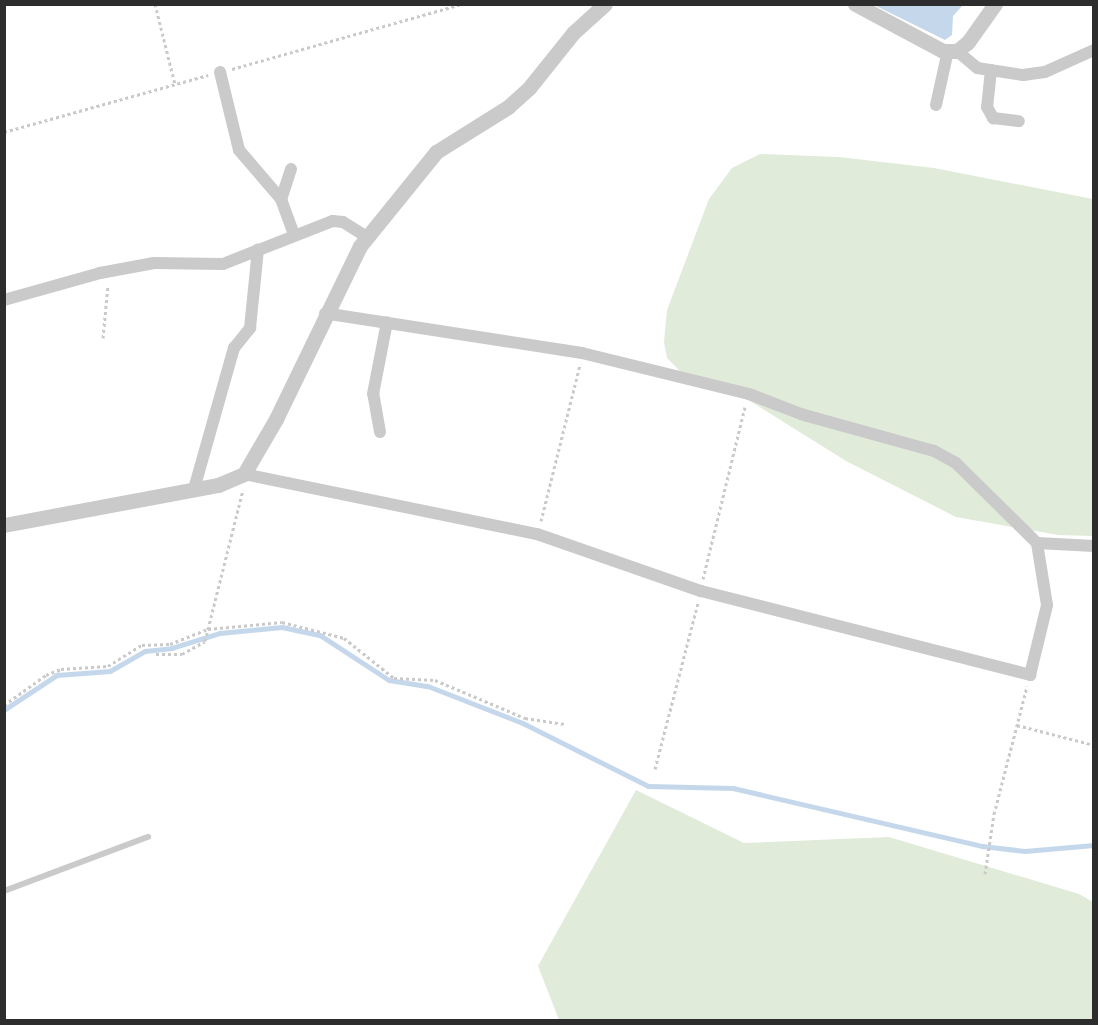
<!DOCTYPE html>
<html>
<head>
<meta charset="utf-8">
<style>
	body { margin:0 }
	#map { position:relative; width:1098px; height:1025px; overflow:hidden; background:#fff; font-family:Raleway,sans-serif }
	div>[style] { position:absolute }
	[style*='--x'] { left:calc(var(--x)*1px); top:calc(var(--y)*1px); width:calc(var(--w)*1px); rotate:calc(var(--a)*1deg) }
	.green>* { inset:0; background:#e1ebda }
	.water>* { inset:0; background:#c5d8eb }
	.stream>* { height:4.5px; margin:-2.25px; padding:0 2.25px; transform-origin:2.25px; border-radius:2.25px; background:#c5d8eb }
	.path>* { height:3px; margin-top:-1.5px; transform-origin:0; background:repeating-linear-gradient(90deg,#cacaca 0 3px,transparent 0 6px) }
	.service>* { height:6px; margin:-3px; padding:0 3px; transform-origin:3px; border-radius:3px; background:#cacaca }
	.minor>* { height:12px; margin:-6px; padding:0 6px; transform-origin:6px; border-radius:6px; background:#cacaca }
	.tertiary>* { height:15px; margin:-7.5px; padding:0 7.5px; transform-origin:7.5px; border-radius:7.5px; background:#cacaca }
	span { translate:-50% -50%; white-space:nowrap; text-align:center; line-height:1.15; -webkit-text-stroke:6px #fff; paint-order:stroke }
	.frame { position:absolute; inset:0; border:6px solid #2d2d2d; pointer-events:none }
</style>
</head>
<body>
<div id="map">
	<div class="green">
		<i style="clip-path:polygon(760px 154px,839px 157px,934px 168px,1093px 199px,1093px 536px,1058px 535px,956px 517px,846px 461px,750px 401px,682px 373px,667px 358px,664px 342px,667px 310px,709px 199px,732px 168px)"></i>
		<i style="clip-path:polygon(636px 790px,744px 843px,889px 837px,1079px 894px,1093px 902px,1093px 1020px,559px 1020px,538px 966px)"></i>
	</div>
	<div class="water">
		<i style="clip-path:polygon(874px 5px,963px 5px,953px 16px,952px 35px,945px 40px)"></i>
	</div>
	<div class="stream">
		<i style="--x:4;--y:710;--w:64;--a:-33.4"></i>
		<i style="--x:57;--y:675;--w:53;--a:-4.3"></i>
		<i style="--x:110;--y:671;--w:40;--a:-29.7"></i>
		<i style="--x:145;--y:651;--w:27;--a:-6"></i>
		<i style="--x:172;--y:648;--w:50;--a:-17.4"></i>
		<i style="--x:220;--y:633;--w:62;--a:-5.5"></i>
		<i style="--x:282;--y:627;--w:39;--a:12"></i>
		<i style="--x:320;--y:635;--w:82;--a:33.1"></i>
		<i style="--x:389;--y:680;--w:39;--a:9"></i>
		<i style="--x:428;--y:686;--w:102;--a:21.3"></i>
		<i style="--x:523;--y:723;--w:140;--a:26.7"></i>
		<i style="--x:648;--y:786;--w:85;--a:1.3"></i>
		<i style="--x:733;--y:788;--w:256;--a:13.1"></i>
		<i style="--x:982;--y:846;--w:43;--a:6.6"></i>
		<i style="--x:1025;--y:851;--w:69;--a:-5"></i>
	</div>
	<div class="path">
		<i style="--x:155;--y:4;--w:82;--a:76"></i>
		<i style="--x:232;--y:69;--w:238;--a:-15.8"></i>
		<i style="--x:4;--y:132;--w:212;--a:-15.6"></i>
		<i style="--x:103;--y:338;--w:53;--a:-84.6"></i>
		<i style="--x:541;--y:521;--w:162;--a:-76"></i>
		<i style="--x:703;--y:579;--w:177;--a:-76.3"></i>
		<i style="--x:156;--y:654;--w:26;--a:0"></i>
		<i style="--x:182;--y:654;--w:26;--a:-29"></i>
		<i style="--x:205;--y:641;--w:156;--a:-75.9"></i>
		<i style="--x:4;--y:705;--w:52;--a:-35.5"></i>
		<i style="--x:46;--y:675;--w:16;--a:-22"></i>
		<i style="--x:61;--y:669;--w:47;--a:-3.7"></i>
		<i style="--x:108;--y:666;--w:40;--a:-32"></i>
		<i style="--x:142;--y:645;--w:28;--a:-2"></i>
		<i style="--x:170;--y:644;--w:41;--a:-21.5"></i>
		<i style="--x:208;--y:629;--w:74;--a:-5.4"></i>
		<i style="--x:282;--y:622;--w:64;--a:14.5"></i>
		<i style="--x:344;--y:638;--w:64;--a:38.7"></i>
		<i style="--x:394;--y:678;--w:41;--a:2.8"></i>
		<i style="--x:435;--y:680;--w:98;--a:22.9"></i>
		<i style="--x:525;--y:718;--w:40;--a:8.5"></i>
		<i style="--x:1017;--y:725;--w:80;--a:14.6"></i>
		<i style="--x:655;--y:769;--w:171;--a:-75.5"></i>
		<i style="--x:985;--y:874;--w:61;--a:-81.5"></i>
		<i style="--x:994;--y:814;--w:132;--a:-75.5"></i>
	</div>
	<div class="service">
		<i style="--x:4;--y:891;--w:154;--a:-20.6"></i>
	</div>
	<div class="minor">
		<i style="--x:957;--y:51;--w:26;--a:40"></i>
		<i style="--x:977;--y:68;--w:47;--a:8.7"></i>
		<i style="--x:1023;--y:75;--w:22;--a:-8"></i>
		<i style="--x:1045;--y:72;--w:54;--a:-24.2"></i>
		<i style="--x:991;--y:70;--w:37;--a:96"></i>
		<i style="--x:987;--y:107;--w:13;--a:61"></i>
		<i style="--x:993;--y:118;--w:26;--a:7"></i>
		<i style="--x:220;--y:72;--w:80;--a:76.3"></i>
		<i style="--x:239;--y:150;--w:65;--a:49.4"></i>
		<i style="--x:936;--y:105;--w:55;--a:-77.5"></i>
		<i style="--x:291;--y:169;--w:32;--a:108"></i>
		<i style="--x:281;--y:199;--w:38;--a:70"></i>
		<i style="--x:4;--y:300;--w:100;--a:-15.7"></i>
		<i style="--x:100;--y:273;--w:55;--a:-10.5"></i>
		<i style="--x:154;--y:263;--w:69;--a:0.8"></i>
		<i style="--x:223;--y:264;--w:118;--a:-21.4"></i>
		<i style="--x:333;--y:221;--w:10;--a:6"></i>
		<i style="--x:343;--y:222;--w:28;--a:32"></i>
		<i style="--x:380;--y:432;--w:39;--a:-100"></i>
		<i style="--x:373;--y:394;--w:73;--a:-79"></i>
		<i style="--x:244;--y:474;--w:299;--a:11.6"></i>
		<i style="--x:537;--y:534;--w:174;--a:19.2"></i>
		<i style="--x:701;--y:591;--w:340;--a:14.3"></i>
		<i style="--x:1030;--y:675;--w:72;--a:-76.3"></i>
		<i style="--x:1047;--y:605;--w:63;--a:-99.2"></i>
		<i style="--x:1037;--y:543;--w:114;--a:-135.4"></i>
		<i style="--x:956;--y:463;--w:25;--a:-151"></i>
		<i style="--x:934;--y:451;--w:138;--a:-164.5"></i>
		<i style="--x:801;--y:414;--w:56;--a:-159"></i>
		<i style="--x:749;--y:394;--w:172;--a:-166.2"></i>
		<i style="--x:582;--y:353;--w:260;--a:-171.2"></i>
		<i style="--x:194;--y:489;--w:147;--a:-74.2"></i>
		<i style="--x:234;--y:348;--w:26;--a:-51"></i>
		<i style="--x:250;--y:328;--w:79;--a:-84.2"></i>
		<i style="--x:1037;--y:543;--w:57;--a:3"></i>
	</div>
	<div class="tertiary">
		<i style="--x:855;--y:4;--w:100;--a:28.1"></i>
		<i style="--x:943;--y:51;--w:14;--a:0"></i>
		<i style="--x:957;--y:51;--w:14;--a:-39"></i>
		<i style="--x:968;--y:42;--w:47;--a:-54.6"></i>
		<i style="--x:4;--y:525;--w:218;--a:-10.6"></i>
		<i style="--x:218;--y:485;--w:28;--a:-23"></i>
		<i style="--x:244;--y:474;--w:64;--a:-59.8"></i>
		<i style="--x:276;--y:419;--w:192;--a:-64.1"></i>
		<i style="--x:360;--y:246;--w:121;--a:-51"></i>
		<i style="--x:436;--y:152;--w:85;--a:-32"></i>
		<i style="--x:508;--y:107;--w:28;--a:-42"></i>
		<i style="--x:529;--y:88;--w:70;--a:-51.3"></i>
		<i style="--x:573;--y:33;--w:43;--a:-42.2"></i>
	</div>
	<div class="frame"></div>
</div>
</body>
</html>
